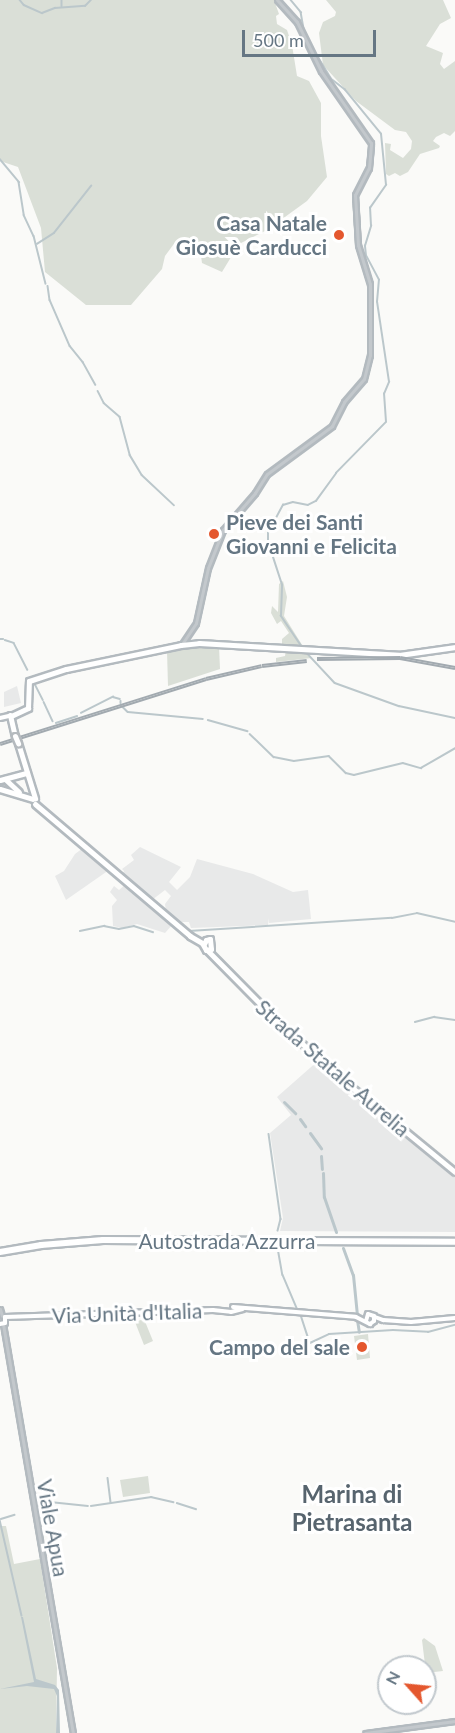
<!DOCTYPE html>
<html>
<head>
<meta charset="utf-8">
<style>
	body { margin:0 }
	#map { position:relative; width:455px; height:1733px; overflow:hidden; background:#fafaf8; font-family:Lato,sans-serif }
	div>[style] { position:absolute }
	[style*='--x'] { left:calc(var(--x)*1px); top:calc(var(--y)*1px); width:calc(var(--w)*1px); rotate:calc(var(--a)*1deg) }
	.built>* { inset:0; background:#e8e9e9 }
	.green>* { inset:0; background:#dadfd7 }
	.water>* { inset:0; background:#bbc7cb }
	.stream>* { height:1.5px; margin:-0.75px; padding:0 0.75px; transform-origin:0.75px; border-radius:0.75px; background:#bbc7cb }
	.canal>* { height:3px; margin:-1.5px; padding:0 1.5px; transform-origin:1.5px; border-radius:1.5px; background:#bbc7cb }
	.roads { filter:drop-shadow(2px 0 #b3babf) drop-shadow(-2px 0 #b3babf) drop-shadow(0 2px #b3babf) drop-shadow(0 -2px #b3babf) }
	.tertiary>* { height:3px; margin:-1.5px; padding:0 1.5px; transform-origin:1.5px; border-radius:1.5px; background:#c3c8cc }
	.secondary>* { height:4px; margin:-2px; padding:0 2px; transform-origin:2px; border-radius:2px; background:#fff }
	.primary>* { height:5px; margin:-2.5px; padding:0 2.5px; transform-origin:2.5px; border-radius:2.5px; background:#fff }
	.motorway>* { height:6px; margin:-3px; padding:0 3px; transform-origin:3px; border-radius:3px; background:#fff }
	.rail>* { height:4px; margin-top:-2px; transform-origin:0; background:repeating-linear-gradient(90deg,#fff 0 4.5px,#a2aab0 0 9px); box-sizing:border-box; border-block:2px solid #a2aab0 }
	.bridges { filter:drop-shadow(2px 0 #b5babe) drop-shadow(-2px 0 #b5babe) drop-shadow(0 2px #b5babe) drop-shadow(0 -2px #b5babe) }
	.primary-bridge>* { height:5px; margin:-2.5px; padding:0 2.5px; transform-origin:2.5px; border-radius:2.5px; background:#fff }
	.dots>* { width:16px; height:16px; translate:-50% -50%; box-sizing:border-box; border:3px solid #fff; border-radius:50% }
	span { translate:-50% -50%; white-space:nowrap; text-align:center; line-height:1.15; -webkit-text-stroke:6px #fff; paint-order:stroke }
	.poi-label { font-size:21px; color:#657683; font-weight:700 }
	.right { translate:-100% -50%; text-align:right }
	.left { translate:0 -50%; text-align:left }
	.street-label { font-size:21px; color:#657683 }
	.quarter-label { font-size:24px; color:#57646e; font-weight:700 }
	.north { position:absolute; left:377px; top:1655px; width:60px; height:60px; box-sizing:border-box; background:#fff; border:2px solid #c1c8cd; border-radius:50%; rotate:297deg; font-size:16px; font-weight:700; line-height:24px; text-align:center; color:#657683 }
	.north::after { content:''; display:block; margin:auto; width:21px; height:27px; background:#e4572e; clip-path:polygon(50% 0,100% 100%,50% 72%,0 100%) }
	.scale { position:absolute; left:242px; top:30px; width:134px; height:27px; box-sizing:border-box; border:3px solid #657683; border-top:0; padding-left:8px; font-size:18px; line-height:21px; white-space:nowrap; color:#657683; -webkit-text-stroke:4px #fff; paint-order:stroke }
</style>
</head>
<body>
<div id="map">
	<div class="built">
		<i style="clip-path:polygon(17px 686px,21px 703px,4px 707px,4px 692px)"></i>
		<i style="clip-path:polygon(140px 847px,181px 867px,169px 882px,177px 890px,190px 877px,197px 859px,253px 874px,293px 892px,308px 890px,311px 919px,269px 923px,269px 918px,268px 925px,191px 928px,189px 922px,177px 922px,166px 912px,165px 904px,171px 896px,165px 890px,152px 900px,122px 875px,124px 871px,122px 869px,134px 860px,131px 855px)"></i>
		<i style="clip-path:polygon(83px 848px,109px 870px,66px 900px,55px 876px,64px 871px,75px 854px)"></i>
		<i style="clip-path:polygon(126px 884px,173px 924px,165px 933px,137px 924px,122px 928px,113px 926px,112px 906px,117px 900px,110px 892px,114px 886px,119px 890px)"></i>
		<i style="clip-path:polygon(319px 1060px,455px 1177px,455px 1232px,280px 1231px,283px 1218px,270px 1133px,291px 1115px,277px 1097px)"></i>
	</div>
	<div class="green">
		<i style="clip-path:polygon(0 0,274px 0,279px 14px,276px 16px,277px 24px,287px 30px,292px 45px,297px 76px,309px 81px,321px 103px,321px 136px,327px 177px,307px 201px,267px 230px,239px 244px,222px 272px,202px 263px,199px 242px,176px 241px,165px 256px,162px 269px,131px 305px,86px 305px,45px 272px,41px 228px,18px 167px,0 161px)"></i>
		<i style="clip-path:polygon(326px 0,443px 0,451px 18px,440px 24px,426px 46px,443px 53px,440px 64px,444px 69px,455px 61px,455px 131px,450px 136px,444px 133px,436px 137px,433px 141px,440px 146px,439px 148px,420px 154px,408px 172px,400px 176px,395px 173px,389px 176px,386px 174px,385px 143px,391px 144px,390px 150px,403px 158px,411px 149px,412px 141px,406px 132px,395px 130px,356px 101px,323px 65px,319px 33px,323px 22px,335px 16px,336px 12px)"></i>
		<i style="clip-path:polygon(283px 581px,287px 597px,284px 616px,304px 648px,289px 648px,287px 644px,282px 644px,282px 639px,289px 633px,281px 621px,277px 624px,271px 613px,272px 606px,278px 612px,279px 584px)"></i>
		<i style="clip-path:polygon(219px 646px,220px 669px,168px 686px,167px 651px,191px 646px)"></i>
		<i style="clip-path:polygon(286px 650px,306px 651px,312px 658px,276px 662px,276px 658px,285px 656px)"></i>
		<i style="clip-path:polygon(144px 1319px,153px 1341px,144px 1345px,135px 1322px)"></i>
		<i style="clip-path:polygon(368px 1334px,370px 1358px,357px 1360px,354px 1336px)"></i>
		<i style="clip-path:polygon(148px 1476px,150px 1493px,123px 1497px,120px 1480px)"></i>
		<i style="clip-path:polygon(0 1526px,6px 1526px,14px 1564px,40px 1559px,57px 1668px,56px 1733px,0 1733px)"></i>
		<i style="clip-path:polygon(424px 1638px,435px 1646px,443px 1671px,426px 1673px,422px 1640px)"></i>
	</div>
	<div class="water">
		<i style="clip-path:polygon(21px 1617px,23px 1617px,36px 1679px,55px 1685px,59px 1690px,60px 1733px,56px 1733px,57px 1696px,54px 1689px,27px 1686px,0 1689px,34px 1682px)"></i>
	</div>
	<div class="stream">
		<i style="--x:20;--y:0;--w:6;--a:51"></i>
		<i style="--x:24;--y:5;--w:20;--a:24"></i>
		<i style="--x:42;--y:13;--w:14;--a:-21"></i>
		<i style="--x:55;--y:8;--w:30;--a:-4"></i>
		<i style="--x:85;--y:6;--w:8;--a:-45"></i>
		<i style="--x:62;--y:0;--w:6;--a:90"></i>
		<i style="--x:291;--y:0;--w:16;--a:50"></i>
		<i style="--x:301;--y:12;--w:22;--a:80"></i>
		<i style="--x:0;--y:159;--w:30;--a:50"></i>
		<i style="--x:19;--y:182;--w:33;--a:81"></i>
		<i style="--x:24;--y:215;--w:23;--a:65"></i>
		<i style="--x:34;--y:236;--w:49;--a:76"></i>
		<i style="--x:37;--y:244;--w:20;--a:-33"></i>
		<i style="--x:54;--y:233;--w:60;--a:-51.8"></i>
		<i style="--x:48;--y:286;--w:14;--a:82"></i>
		<i style="--x:50;--y:300;--w:50;--a:66.5"></i>
		<i style="--x:70;--y:346;--w:21;--a:51"></i>
		<i style="--x:83;--y:362;--w:26;--a:61"></i>
		<i style="--x:98;--y:391;--w:13;--a:63"></i>
		<i style="--x:104;--y:403;--w:21;--a:41"></i>
		<i style="--x:120;--y:417;--w:39;--a:75"></i>
		<i style="--x:130;--y:455;--w:23;--a:59"></i>
		<i style="--x:142;--y:475;--w:44;--a:43.2"></i>
		<i style="--x:0;--y:639;--w:3;--a:0"></i>
		<i style="--x:5;--y:640;--w:9;--a:18"></i>
		<i style="--x:14;--y:643;--w:30;--a:63"></i>
		<i style="--x:301;--y:646;--w:36;--a:-124"></i>
		<i style="--x:281;--y:616;--w:31;--a:-88"></i>
		<i style="--x:282;--y:585;--w:45;--a:-108"></i>
		<i style="--x:268;--y:542;--w:9;--a:-90"></i>
		<i style="--x:268;--y:533;--w:32;--a:-62"></i>
		<i style="--x:283;--y:505;--w:10;--a:-17"></i>
		<i style="--x:293;--y:502;--w:15;--a:11"></i>
		<i style="--x:308;--y:505;--w:9;--a:-27"></i>
		<i style="--x:316;--y:501;--w:34;--a:-54"></i>
		<i style="--x:336;--y:473;--w:71;--a:-45.6"></i>
		<i style="--x:386;--y:422;--w:28;--a:-94"></i>
		<i style="--x:384;--y:394;--w:13;--a:-67"></i>
		<i style="--x:389;--y:382;--w:81;--a:-98.5"></i>
		<i style="--x:377;--y:302;--w:22;--a:-85"></i>
		<i style="--x:379;--y:280;--w:27;--a:-118"></i>
		<i style="--x:366;--y:256;--w:10;--a:-96"></i>
		<i style="--x:365;--y:246;--w:21;--a:-73"></i>
		<i style="--x:371;--y:226;--w:18;--a:-93"></i>
		<i style="--x:370;--y:208;--w:28;--a:-55"></i>
		<i style="--x:386;--y:185;--w:51;--a:-95.6"></i>
		<i style="--x:381;--y:134;--w:57;--a:-129.3"></i>
		<i style="--x:345;--y:90;--w:18;--a:-142"></i>
		<i style="--x:331;--y:79;--w:42;--a:-121.4"></i>
		<i style="--x:306;--y:652;--w:42;--a:46.9"></i>
		<i style="--x:335;--y:683;--w:68;--a:19.8"></i>
		<i style="--x:399;--y:706;--w:57;--a:12.1"></i>
		<i style="--x:34;--y:682;--w:20;--a:63"></i>
		<i style="--x:121;--y:701;--w:2;--a:90"></i>
		<i style="--x:44;--y:702;--w:21;--a:65"></i>
		<i style="--x:122;--y:706;--w:8;--a:45"></i>
		<i style="--x:128;--y:712;--w:75;--a:5.3"></i>
		<i style="--x:81;--y:713;--w:36;--a:-27"></i>
		<i style="--x:113;--y:697;--w:7;--a:16"></i>
		<i style="--x:208;--y:720;--w:41;--a:15.8"></i>
		<i style="--x:56;--y:723;--w:22;--a:-18"></i>
		<i style="--x:250;--y:734;--w:33;--a:44"></i>
		<i style="--x:274;--y:757;--w:20;--a:11"></i>
		<i style="--x:294;--y:761;--w:35;--a:-8"></i>
		<i style="--x:329;--y:756;--w:24;--a:45"></i>
		<i style="--x:346;--y:773;--w:8;--a:14"></i>
		<i style="--x:354;--y:775;--w:50;--a:-13.8"></i>
		<i style="--x:403;--y:763;--w:19;--a:16"></i>
		<i style="--x:421;--y:768;--w:39;--a:-30"></i>
		<i style="--x:80;--y:931;--w:25;--a:-12"></i>
		<i style="--x:104;--y:926;--w:15;--a:11"></i>
		<i style="--x:119;--y:929;--w:15;--a:-11"></i>
		<i style="--x:134;--y:926;--w:20;--a:18"></i>
		<i style="--x:189;--y:931;--w:203;--a:-3.7"></i>
		<i style="--x:392;--y:918;--w:25;--a:-11"></i>
		<i style="--x:417;--y:913;--w:39;--a:13"></i>
		<i style="--x:415;--y:1022;--w:20;--a:-15"></i>
		<i style="--x:434;--y:1017;--w:21;--a:8"></i>
		<i style="--x:269;--y:1134;--w:86;--a:82"></i>
		<i style="--x:281;--y:1219;--w:12;--a:104"></i>
		<i style="--x:278;--y:1248;--w:27;--a:80"></i>
		<i style="--x:283;--y:1275;--w:38;--a:67"></i>
		<i style="--x:301;--y:1315;--w:29;--a:72"></i>
		<i style="--x:310;--y:1343;--w:21;--a:-25"></i>
		<i style="--x:329;--y:1334;--w:64;--a:-3.6"></i>
		<i style="--x:393;--y:1330;--w:35;--a:3"></i>
		<i style="--x:428;--y:1332;--w:28;--a:-15"></i>
		<i style="--x:108;--y:1478;--w:25;--a:83"></i>
		<i style="--x:177;--y:1503;--w:20;--a:18"></i>
		<i style="--x:39;--y:1505;--w:11;--a:-15"></i>
		<i style="--x:50;--y:1502;--w:38;--a:6"></i>
		<i style="--x:91;--y:1506;--w:61;--a:-8.5"></i>
		<i style="--x:151;--y:1497;--w:23;--a:13"></i>
		<i style="--x:1;--y:1519;--w:14;--a:-17"></i>
		<i style="--x:0;--y:1520;--w:98;--a:77.1"></i>
	</div>
	<div class="canal">
		<i style="--x:284;--y:1102;--w:16;--a:45"></i>
		<i style="--x:300;--y:1119;--w:9;--a:54"></i>
		<i style="--x:310;--y:1133;--w:19;--a:54"></i>
		<i style="--x:321;--y:1156;--w:13;--a:86"></i>
		<i style="--x:323;--y:1173;--w:24;--a:88"></i>
		<i style="--x:324;--y:1197;--w:37;--a:71"></i>
		<i style="--x:343;--y:1248;--w:29;--a:70"></i>
		<i style="--x:353;--y:1275;--w:40;--a:84.3"></i>
		<i style="--x:357;--y:1320;--w:12;--a:81"></i>
	</div>
	<div class="roads">
		<div class="tertiary">
			<i style="--x:182;--y:644;--w:25;--a:-56"></i>
			<i style="--x:196;--y:623;--w:56;--a:-77.7"></i>
			<i style="--x:208;--y:568;--w:41;--a:-68.5"></i>
			<i style="--x:223;--y:530;--w:49;--a:-49.1"></i>
			<i style="--x:255;--y:493;--w:22;--a:-58"></i>
			<i style="--x:267;--y:474;--w:81;--a:-36.4"></i>
			<i style="--x:332;--y:426;--w:27;--a:-63"></i>
			<i style="--x:344;--y:402;--w:30;--a:-49"></i>
			<i style="--x:364;--y:379;--w:25;--a:-76"></i>
			<i style="--x:370;--y:355;--w:71;--a:-90"></i>
			<i style="--x:370;--y:284;--w:41;--a:-107.1"></i>
			<i style="--x:358;--y:245;--w:50;--a:-93.4"></i>
			<i style="--x:355;--y:195;--w:30;--a:-63"></i>
			<i style="--x:369;--y:168;--w:25;--a:-85"></i>
			<i style="--x:371;--y:143;--w:88;--a:-124.8"></i>
			<i style="--x:321;--y:71;--w:55;--a:-116.1"></i>
			<i style="--x:297;--y:22;--w:30;--a:-132"></i>
			<i style="--x:0;--y:1309;--w:7;--a:74"></i>
			<i style="--x:3;--y:1324;--w:415;--a:80.3"></i>
			<i style="--x:365;--y:1733;--w:91;--a:-7.6"></i>
		</div>
		<div class="secondary">
			<i style="--x:0;--y:718;--w:9;--a:-13"></i>
			<i style="--x:233;--y:1307;--w:123;--a:4.6"></i>
			<i style="--x:356;--y:1317;--w:16;--a:27"></i>
			<i style="--x:370;--y:1324;--w:5;--a:-37"></i>
			<i style="--x:374;--y:1321;--w:5;--a:-90"></i>
			<i style="--x:374;--y:1316;--w:6;--a:-162"></i>
			<i style="--x:368;--y:1314;--w:7;--a:106"></i>
			<i style="--x:5;--y:1317;--w:208;--a:-1.9"></i>
			<i style="--x:213;--y:1310;--w:18;--a:6"></i>
			<i style="--x:231;--y:1312;--w:12;--a:-14"></i>
			<i style="--x:375;--y:1317;--w:9;--a:21"></i>
			<i style="--x:383;--y:1320;--w:28;--a:4"></i>
			<i style="--x:411;--y:1322;--w:44;--a:-5.2"></i>
			<i style="--x:0;--y:1324;--w:5;--a:-11"></i>
			<i style="--x:5;--y:1323;--w:6;--a:-90"></i>
		</div>
		<div class="primary">
			<i style="--x:10;--y:715;--w:22;--a:77"></i>
			<i style="--x:11;--y:716;--w:19;--a:-25"></i>
			<i style="--x:28;--y:708;--w:27;--a:-88"></i>
			<i style="--x:29;--y:681;--w:39;--a:-18"></i>
			<i style="--x:66;--y:669;--w:117;--a:-11.8"></i>
			<i style="--x:181;--y:645;--w:18;--a:-6"></i>
			<i style="--x:199;--y:643;--w:200;--a:3.4"></i>
			<i style="--x:399;--y:655;--w:57;--a:-8.1"></i>
			<i style="--x:18;--y:743;--w:58;--a:72.8"></i>
			<i style="--x:5;--y:779;--w:19;--a:43"></i>
			<i style="--x:0;--y:780;--w:28;--a:-15"></i>
			<i style="--x:0;--y:789;--w:34;--a:17"></i>
			<i style="--x:35;--y:804;--w:204;--a:40.4"></i>
			<i style="--x:190;--y:936;--w:14;--a:30"></i>
			<i style="--x:202;--y:943;--w:8;--a:60"></i>
			<i style="--x:206;--y:950;--w:5;--a:-11"></i>
			<i style="--x:211;--y:949;--w:10;--a:-96"></i>
			<i style="--x:210;--y:939;--w:4;--a:166"></i>
			<i style="--x:206;--y:940;--w:4;--a:117"></i>
			<i style="--x:208;--y:951;--w:97;--a:45.4"></i>
			<i style="--x:276;--y:1020;--w:84;--a:42.1"></i>
			<i style="--x:338;--y:1076;--w:151;--a:39.4"></i>
		</div>
		<div class="motorway">
			<i style="--x:0;--y:1252;--w:42;--a:-9.7"></i>
			<i style="--x:41;--y:1245;--w:62;--a:-4.6"></i>
			<i style="--x:103;--y:1240;--w:352;--a:0.3"></i>
		</div>
	</div>
	<div class="rail">
		<i style="--x:317;--y:659;--w:83;--a:-0.7"></i>
		<i style="--x:400;--y:658;--w:56;--a:10.3"></i>
		<i style="--x:0;--y:744;--w:216;--a:-17.5"></i>
		<i style="--x:206;--y:679;--w:57;--a:-13.1"></i>
		<i style="--x:262;--y:666;--w:45;--a:-6.3"></i>
	</div>
	<div class="bridges">
		<div class="primary-bridge">
			<i style="--x:15;--y:736;--w:8;--a:67"></i>
		</div>
	</div>
	<div class="dots">
		<i style="left:339px;top:235px;background:#e4572e"></i>
		<i style="left:214px;top:534px;background:#e4572e"></i>
		<i style="left:362px;top:1347px;background:#e4572e"></i>
	</div>
	<div class="poi-label">
		<span class="right" style="left:327px;top:235px">Casa Natale<br>Giosuè Carducci</span>
		<span class="left" style="left:226px;top:534px">Pieve dei Santi<br>Giovanni e Felicita</span>
		<span class="right" style="left:350px;top:1347px">Campo del sale</span>
	</div>
	<div class="street-label">
		<span style="left:333px;top:1068px;rotate:41deg">Strada Statale Aurelia</span>
		<span style="left:227px;top:1241px">Autostrada Azzurra</span>
		<span style="left:127px;top:1313px;rotate:-2deg">Via Unità d'Italia</span>
		<span style="left:53px;top:1528px;rotate:80deg">Viale Apua</span>
	</div>
	<div class="quarter-label">
		<span style="left:352px;top:1508px">Marina di<br>Pietrasanta</span>
	</div>
	<div class="north">N</div>
	<div class="scale">500 m</div>
</div>
</body>
</html>
